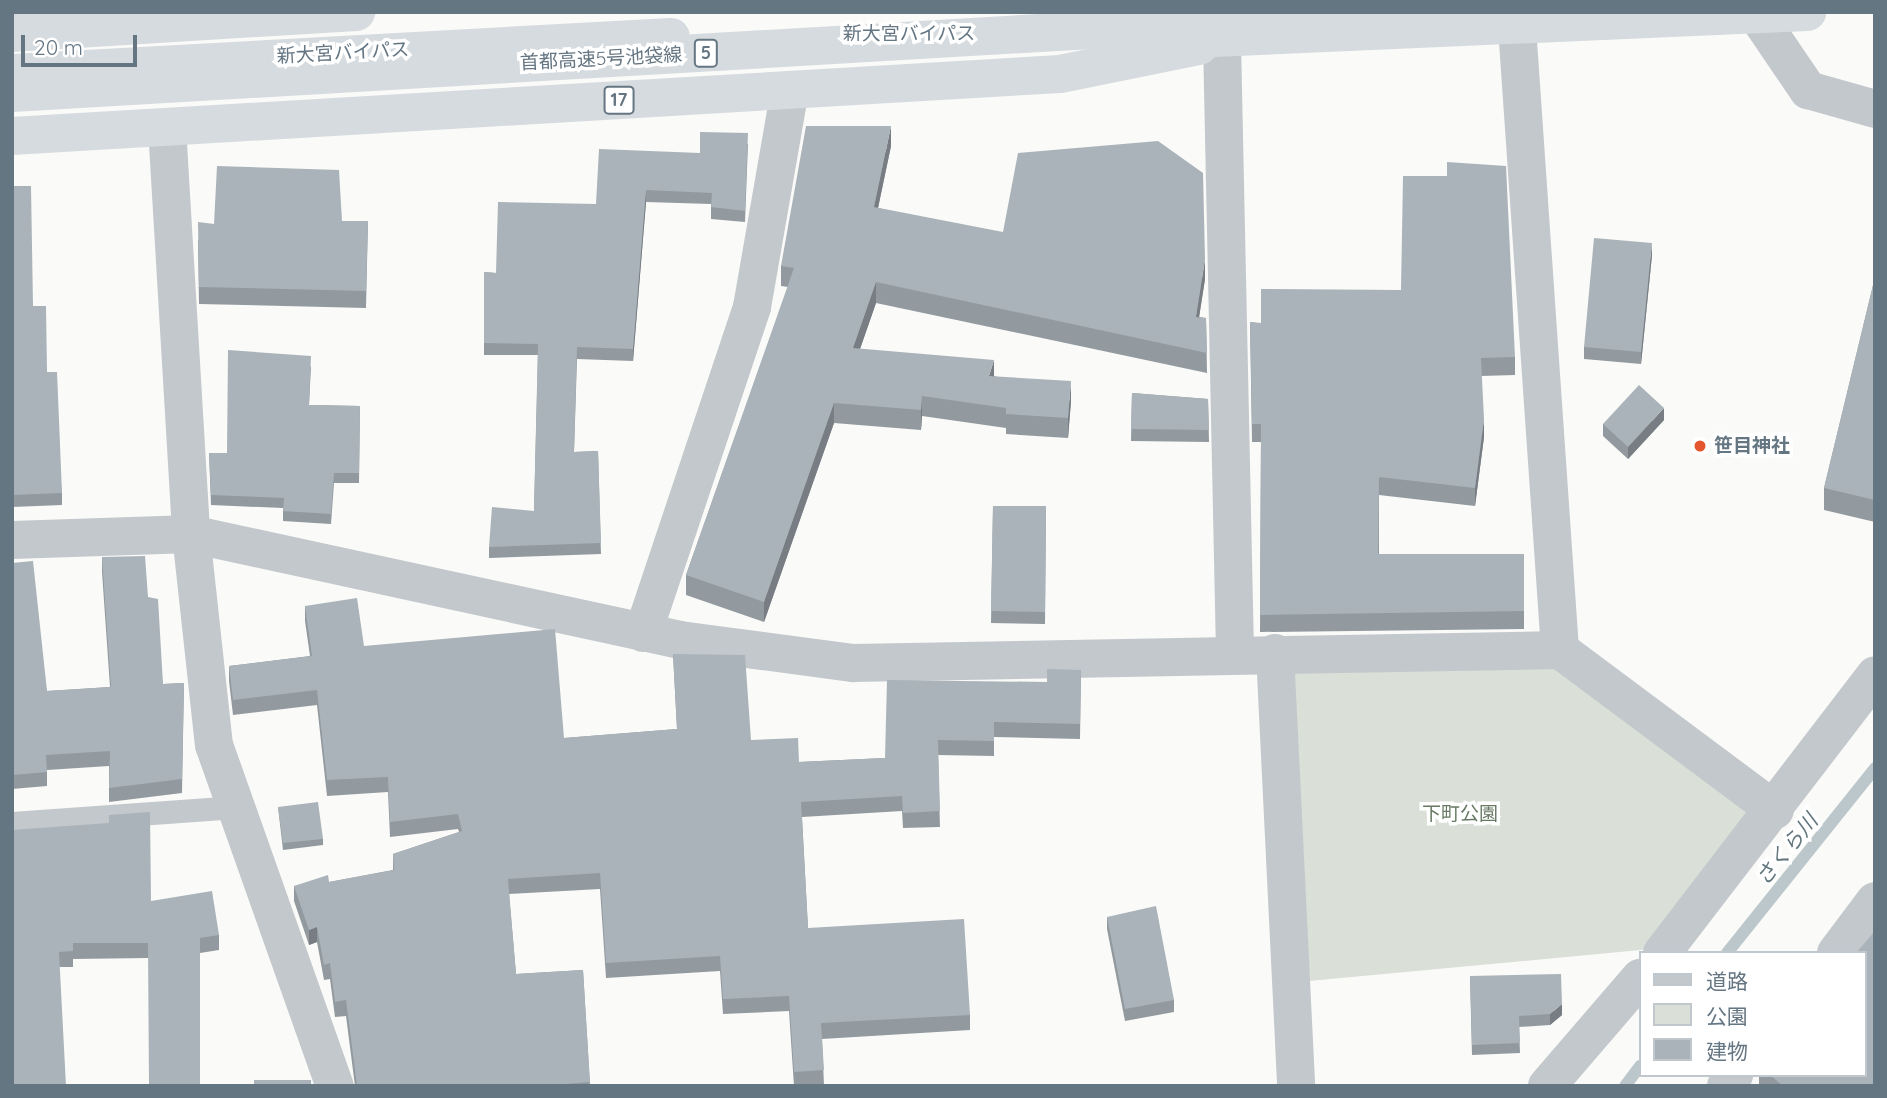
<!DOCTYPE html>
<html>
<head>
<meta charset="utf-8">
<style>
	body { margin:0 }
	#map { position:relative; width:1887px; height:1098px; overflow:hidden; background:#fafaf8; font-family:Quicksand,"Noto Sans JP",sans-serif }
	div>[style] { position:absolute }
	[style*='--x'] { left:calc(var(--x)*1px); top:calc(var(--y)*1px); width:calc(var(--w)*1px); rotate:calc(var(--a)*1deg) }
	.green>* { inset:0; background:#dadfd7 }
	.stream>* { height:12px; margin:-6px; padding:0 6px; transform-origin:6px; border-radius:6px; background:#bbc7cb }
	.service>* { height:23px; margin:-11.5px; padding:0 11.5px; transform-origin:11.5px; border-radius:11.5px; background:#c3c8cc }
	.minor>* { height:38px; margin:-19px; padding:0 19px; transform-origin:19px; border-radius:19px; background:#c3c8cc }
	.tertiary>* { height:38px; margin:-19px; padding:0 19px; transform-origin:19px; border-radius:19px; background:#c3c8cc }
	.trunk>* { height:38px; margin:-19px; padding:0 19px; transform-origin:19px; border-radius:19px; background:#d6dbdf }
	.motorway>* { height:38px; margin:-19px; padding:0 19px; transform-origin:19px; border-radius:19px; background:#d6dbdf }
	.wall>* { inset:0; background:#929a9f }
	.shaded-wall>* { inset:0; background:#777d82 }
	.building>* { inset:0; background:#aab3b9 }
	.dots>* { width:19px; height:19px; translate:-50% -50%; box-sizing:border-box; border:4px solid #fff; border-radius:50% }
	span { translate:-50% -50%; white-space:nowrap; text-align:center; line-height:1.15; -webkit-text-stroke:7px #fff; paint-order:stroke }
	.shield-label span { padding:2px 5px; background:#fff; border:2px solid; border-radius:5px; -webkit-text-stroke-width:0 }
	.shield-label { font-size:18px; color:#657683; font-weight:700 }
	.street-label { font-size:19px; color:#657683 }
	.poi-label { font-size:19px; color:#657683; font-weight:700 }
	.left { translate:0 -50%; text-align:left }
	.park-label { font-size:19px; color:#687a64 }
	.water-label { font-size:21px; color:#60757c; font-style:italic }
	.frame { position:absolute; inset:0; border:14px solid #657683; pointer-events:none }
	.legend { position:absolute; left:1639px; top:951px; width:228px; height:126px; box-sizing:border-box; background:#fff; border:2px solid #c1c8cd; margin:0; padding:9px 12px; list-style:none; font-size:21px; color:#657683 }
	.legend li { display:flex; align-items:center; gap:14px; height:35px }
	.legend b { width:35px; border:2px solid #c1c8cd }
	.scale { position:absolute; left:21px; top:35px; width:116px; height:32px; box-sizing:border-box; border:4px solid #657683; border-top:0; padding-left:9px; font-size:21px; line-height:24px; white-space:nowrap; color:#657683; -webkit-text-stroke:5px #fff; paint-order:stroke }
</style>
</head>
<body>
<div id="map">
	<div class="green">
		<i style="clip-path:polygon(1554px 659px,1758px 818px,1651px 949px,1309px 981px,1294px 665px)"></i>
	</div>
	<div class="stream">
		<i style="--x:1727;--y:953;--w:237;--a:-51.3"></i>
		<i style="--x:1625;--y:1086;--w:25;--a:-53"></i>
	</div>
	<div class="service">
		<i style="--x:12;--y:823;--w:225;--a:-4.1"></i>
	</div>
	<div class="minor">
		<i style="--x:1757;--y:15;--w:91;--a:55.8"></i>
		<i style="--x:1808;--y:90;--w:70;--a:15.8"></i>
		<i style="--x:1517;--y:27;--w:624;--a:86.05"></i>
		<i style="--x:1222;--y:42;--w:611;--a:88.78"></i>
		<i style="--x:167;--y:127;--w:408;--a:86.6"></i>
		<i style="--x:191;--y:534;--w:212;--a:83.8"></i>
		<i style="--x:214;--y:745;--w:362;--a:70.5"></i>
		<i style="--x:12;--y:540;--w:179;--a:-1.9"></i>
		<i style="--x:191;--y:534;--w:500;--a:12.23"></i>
		<i style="--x:680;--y:640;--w:175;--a:7.6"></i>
		<i style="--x:853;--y:663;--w:707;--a:-1.05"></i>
		<i style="--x:1560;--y:650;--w:268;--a:36.7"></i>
		<i style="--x:643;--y:633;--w:344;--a:-71.5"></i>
		<i style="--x:752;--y:307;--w:220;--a:-80.1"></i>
		<i style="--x:1275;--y:653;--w:434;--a:87.2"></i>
		<i style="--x:1662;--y:953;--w:350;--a:-52.5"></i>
		<i style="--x:1547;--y:1086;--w:143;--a:-49.3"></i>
	</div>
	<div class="tertiary">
		<i style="--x:1836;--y:953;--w:65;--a:-53.1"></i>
		<i style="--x:1726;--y:1086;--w:14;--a:-54"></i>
	</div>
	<div class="trunk">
		<i style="--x:1168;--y:40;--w:640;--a:-2.51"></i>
		<i style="--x:12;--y:73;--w:660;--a:-3.13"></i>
		<i style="--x:12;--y:136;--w:1050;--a:-3.39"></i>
		<i style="--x:1060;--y:74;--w:142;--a:-11.4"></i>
	</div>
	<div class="motorway">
		<i style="--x:12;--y:33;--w:345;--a:-3.5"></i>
		<i style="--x:12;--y:93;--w:1390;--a:-3.34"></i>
	</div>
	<div class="wall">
		<i style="clip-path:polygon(748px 144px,745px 222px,711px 219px,711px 204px,646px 202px,633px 361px,577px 359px,574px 452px,598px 451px,601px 554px,489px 558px,489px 547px,534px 511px,538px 355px,484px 355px,484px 272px,496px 273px,596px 204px,700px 153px)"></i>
		<i style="clip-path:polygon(891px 146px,878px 208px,1205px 279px,1199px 317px,1206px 318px,1207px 373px,876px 303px,860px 349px,994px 376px,1071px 401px,1068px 438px,1006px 434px,1006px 428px,922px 416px,921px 430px,834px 423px,764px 622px,686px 595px,686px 575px,788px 287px,781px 286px,781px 266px)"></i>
		<i style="clip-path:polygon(12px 186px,33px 306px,47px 372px,62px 493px,62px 505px,12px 507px)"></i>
		<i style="clip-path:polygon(342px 221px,368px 221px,366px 308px,199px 304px,198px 240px,214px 224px)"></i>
		<i style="clip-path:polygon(1652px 255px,1641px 364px,1584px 359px,1584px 347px)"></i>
		<i style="clip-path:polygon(1875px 277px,1875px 522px,1824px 510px,1824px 488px)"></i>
		<i style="clip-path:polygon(1250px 322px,1515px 357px,1515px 375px,1481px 376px,1484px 437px,1475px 506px,1379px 495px,1379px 554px,1524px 554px,1524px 629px,1260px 632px,1261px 442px,1252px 442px)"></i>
		<i style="clip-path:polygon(311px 366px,309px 405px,360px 406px,359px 483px,334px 483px,331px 524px,283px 521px,283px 508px,211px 505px,209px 453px,227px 453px)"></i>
		<i style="clip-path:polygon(1132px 393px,1208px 399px,1209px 442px,1131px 441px)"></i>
		<i style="clip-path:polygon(1664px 420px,1628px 459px,1603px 436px,1603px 424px)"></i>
		<i style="clip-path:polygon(993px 506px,1046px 506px,1045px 624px,991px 623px)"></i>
		<i style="clip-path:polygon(102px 557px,148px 597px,163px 684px,184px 683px,182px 793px,109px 802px,109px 766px,47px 770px,47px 786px,12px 789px,12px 563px,47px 691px,110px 687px,102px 572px)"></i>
		<i style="clip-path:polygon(305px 606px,364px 646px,564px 738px,677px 729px,673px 654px,751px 740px,799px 762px,885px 758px,1047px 682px,1081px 670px,1080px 739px,994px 737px,994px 756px,938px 755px,940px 827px,903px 828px,902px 811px,802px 817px,808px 928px,970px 1015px,970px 1030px,822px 1039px,824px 1085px,794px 1086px,789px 1011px,723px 1014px,720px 971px,606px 978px,600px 889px,509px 894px,516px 974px,583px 970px,590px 1086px,355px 1086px,346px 1016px,335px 1017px,330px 979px,324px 980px,317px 942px,309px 945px,294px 901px,294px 886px,329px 882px,393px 870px,393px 854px,459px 832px,458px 829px,390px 837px,388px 792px,327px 796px,317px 705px,233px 715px,229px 681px,229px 666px,310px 656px,305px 621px)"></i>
		<i style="clip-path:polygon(278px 807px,323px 839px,323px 845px,283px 850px)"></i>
		<i style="clip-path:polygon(151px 901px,219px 935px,219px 950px,200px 953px,148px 958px,73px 959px,73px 967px,12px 967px)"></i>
		<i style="clip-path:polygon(1107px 917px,1174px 1000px,1174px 1012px,1125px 1021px,1107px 929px)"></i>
		<i style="clip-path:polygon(1470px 976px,1562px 1015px,1550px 1025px,1519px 1027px,1520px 1053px,1472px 1055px)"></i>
		<i style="clip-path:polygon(1759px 1075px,1864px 1075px,1875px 1086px,1759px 1086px)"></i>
	</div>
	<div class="shaded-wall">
		<i style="clip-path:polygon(891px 126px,891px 146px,874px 227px,874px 207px)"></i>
		<i style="clip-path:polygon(646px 190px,646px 202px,633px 361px,633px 349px)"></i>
		<i style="clip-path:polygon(1652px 243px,1652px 255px,1641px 364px,1641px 352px)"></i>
		<i style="clip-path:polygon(1205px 259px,1205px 279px,1196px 337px,1196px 317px)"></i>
		<i style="clip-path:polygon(876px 282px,876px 303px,853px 369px,853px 348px)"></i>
		<i style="clip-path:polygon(994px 360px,994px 380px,989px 376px)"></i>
		<i style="clip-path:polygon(1071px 381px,1071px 401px,1068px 438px,1068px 418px)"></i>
		<i style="clip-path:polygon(922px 396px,922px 416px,921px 430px,921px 410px)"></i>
		<i style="clip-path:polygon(834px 403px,834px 423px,764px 622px,764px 602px)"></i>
		<i style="clip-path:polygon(1664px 408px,1664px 420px,1628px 459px,1628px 447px)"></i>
		<i style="clip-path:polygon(1484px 419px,1484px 437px,1475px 506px,1475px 488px)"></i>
		<i style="clip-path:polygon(317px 927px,317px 942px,309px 945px,309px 930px)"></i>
		<i style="clip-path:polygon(1562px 1004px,1562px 1015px,1550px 1025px,1550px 1014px)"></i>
	</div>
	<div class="building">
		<i style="clip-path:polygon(806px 126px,891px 126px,874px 207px,1003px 232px,1018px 153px,1158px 141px,1203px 173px,1205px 259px,1196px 317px,1206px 318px,1207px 353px,876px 282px,853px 348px,994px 360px,989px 376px,1071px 381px,1068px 418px,1006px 414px,1006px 408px,922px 396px,921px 410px,834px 403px,764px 602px,686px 575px,794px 268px,781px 266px)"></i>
		<i style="clip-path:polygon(700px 132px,748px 133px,745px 211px,711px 207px,712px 193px,646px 190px,633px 349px,577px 347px,574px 452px,598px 451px,601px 543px,489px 547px,492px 507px,534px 511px,538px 344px,484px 343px,484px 272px,496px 273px,498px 202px,596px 204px,599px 149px,700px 153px)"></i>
		<i style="clip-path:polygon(1447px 162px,1506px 166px,1515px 357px,1481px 358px,1484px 419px,1475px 488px,1379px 477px,1378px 554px,1524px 554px,1524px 611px,1260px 615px,1261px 424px,1252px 424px,1250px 322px,1261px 323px,1261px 289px,1401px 290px,1403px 176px,1447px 176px)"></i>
		<i style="clip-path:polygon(217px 166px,339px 170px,342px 221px,368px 221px,366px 291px,199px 287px,198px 222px,214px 224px)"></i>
		<i style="clip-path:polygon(12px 186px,31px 186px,33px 306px,46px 306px,47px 372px,57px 372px,62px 493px,12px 495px)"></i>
		<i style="clip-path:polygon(1594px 238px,1652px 243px,1641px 352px,1584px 347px)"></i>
		<i style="clip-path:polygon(1875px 277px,1875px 500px,1824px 488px)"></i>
		<i style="clip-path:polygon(228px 350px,311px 356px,309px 405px,360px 406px,359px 473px,334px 473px,331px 514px,283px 511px,284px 498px,211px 495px,209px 453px,227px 453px)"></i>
		<i style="clip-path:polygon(1639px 385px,1664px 408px,1628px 447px,1603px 424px)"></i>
		<i style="clip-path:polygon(1132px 393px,1208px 399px,1209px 430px,1131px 429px)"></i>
		<i style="clip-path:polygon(993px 506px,1046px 506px,1045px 612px,991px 611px)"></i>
		<i style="clip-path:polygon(145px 556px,148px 597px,158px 599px,163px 684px,184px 683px,182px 779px,109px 788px,110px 751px,46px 755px,47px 772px,12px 775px,12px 563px,33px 561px,47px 691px,111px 687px,102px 557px)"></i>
		<i style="clip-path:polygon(357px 598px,364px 646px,555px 629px,564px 738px,677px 729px,673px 654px,745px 655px,751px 740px,798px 738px,799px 762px,885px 758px,887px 680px,1047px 682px,1047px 669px,1081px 670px,1080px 724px,994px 722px,994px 741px,938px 740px,940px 811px,903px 813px,902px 796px,801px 802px,808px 928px,964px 919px,970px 1015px,821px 1023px,824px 1070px,794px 1072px,789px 996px,723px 999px,720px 956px,606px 963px,600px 873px,508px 879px,516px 974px,583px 970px,590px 1082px,543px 1086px,379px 1086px,379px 1085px,357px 1086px,346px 1000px,335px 1002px,330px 963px,324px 965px,317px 927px,309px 930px,294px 886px,328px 875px,329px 882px,394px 870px,393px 854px,462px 831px,458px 814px,390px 822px,388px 777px,327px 780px,317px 690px,233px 700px,229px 666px,312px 656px,305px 606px)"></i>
		<i style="clip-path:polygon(318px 802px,323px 839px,283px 843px,278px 807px)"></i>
		<i style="clip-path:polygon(150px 812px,151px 901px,212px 891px,219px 935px,200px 938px,200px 1086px,149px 1086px,148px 943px,73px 943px,73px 951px,59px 952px,66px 1086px,12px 1086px,12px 830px,109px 823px,109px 815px)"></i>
		<i style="clip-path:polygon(1156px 906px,1174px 1000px,1125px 1009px,1107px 917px)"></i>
		<i style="clip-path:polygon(1875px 931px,1875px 1086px,1783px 1086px,1770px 1075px,1864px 1075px,1864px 953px,1856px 953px)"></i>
		<i style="clip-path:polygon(1561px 974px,1562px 1004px,1550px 1014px,1519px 1016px,1520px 1043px,1472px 1045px,1470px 976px)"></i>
		<i style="clip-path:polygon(254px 1080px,311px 1080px,311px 1086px,254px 1086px)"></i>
	</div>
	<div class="dots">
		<i style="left:1700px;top:446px;background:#e4572e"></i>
	</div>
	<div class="shield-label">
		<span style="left:706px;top:53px">5</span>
		<span style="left:619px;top:100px">17</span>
	</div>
	<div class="street-label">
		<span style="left:909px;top:34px">新大宮バイパス</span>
		<span style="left:343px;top:53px;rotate:-3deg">新大宮バイパス</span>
		<span style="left:601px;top:59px;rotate:-3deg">首都高速5号池袋線</span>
	</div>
	<div class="poi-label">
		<span class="left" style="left:1714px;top:446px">笹目神社</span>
	</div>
	<div class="park-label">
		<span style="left:1460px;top:814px">下町公園</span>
	</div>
	<div class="water-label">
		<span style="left:1786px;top:849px;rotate:-51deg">さくら川</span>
	</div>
	<div class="frame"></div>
	<ul class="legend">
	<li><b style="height:9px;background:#c3c8cc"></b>道路</li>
	<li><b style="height:19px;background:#dadfd7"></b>公園</li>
	<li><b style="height:19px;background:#aab3b9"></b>建物</li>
	</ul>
	<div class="scale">20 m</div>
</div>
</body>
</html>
